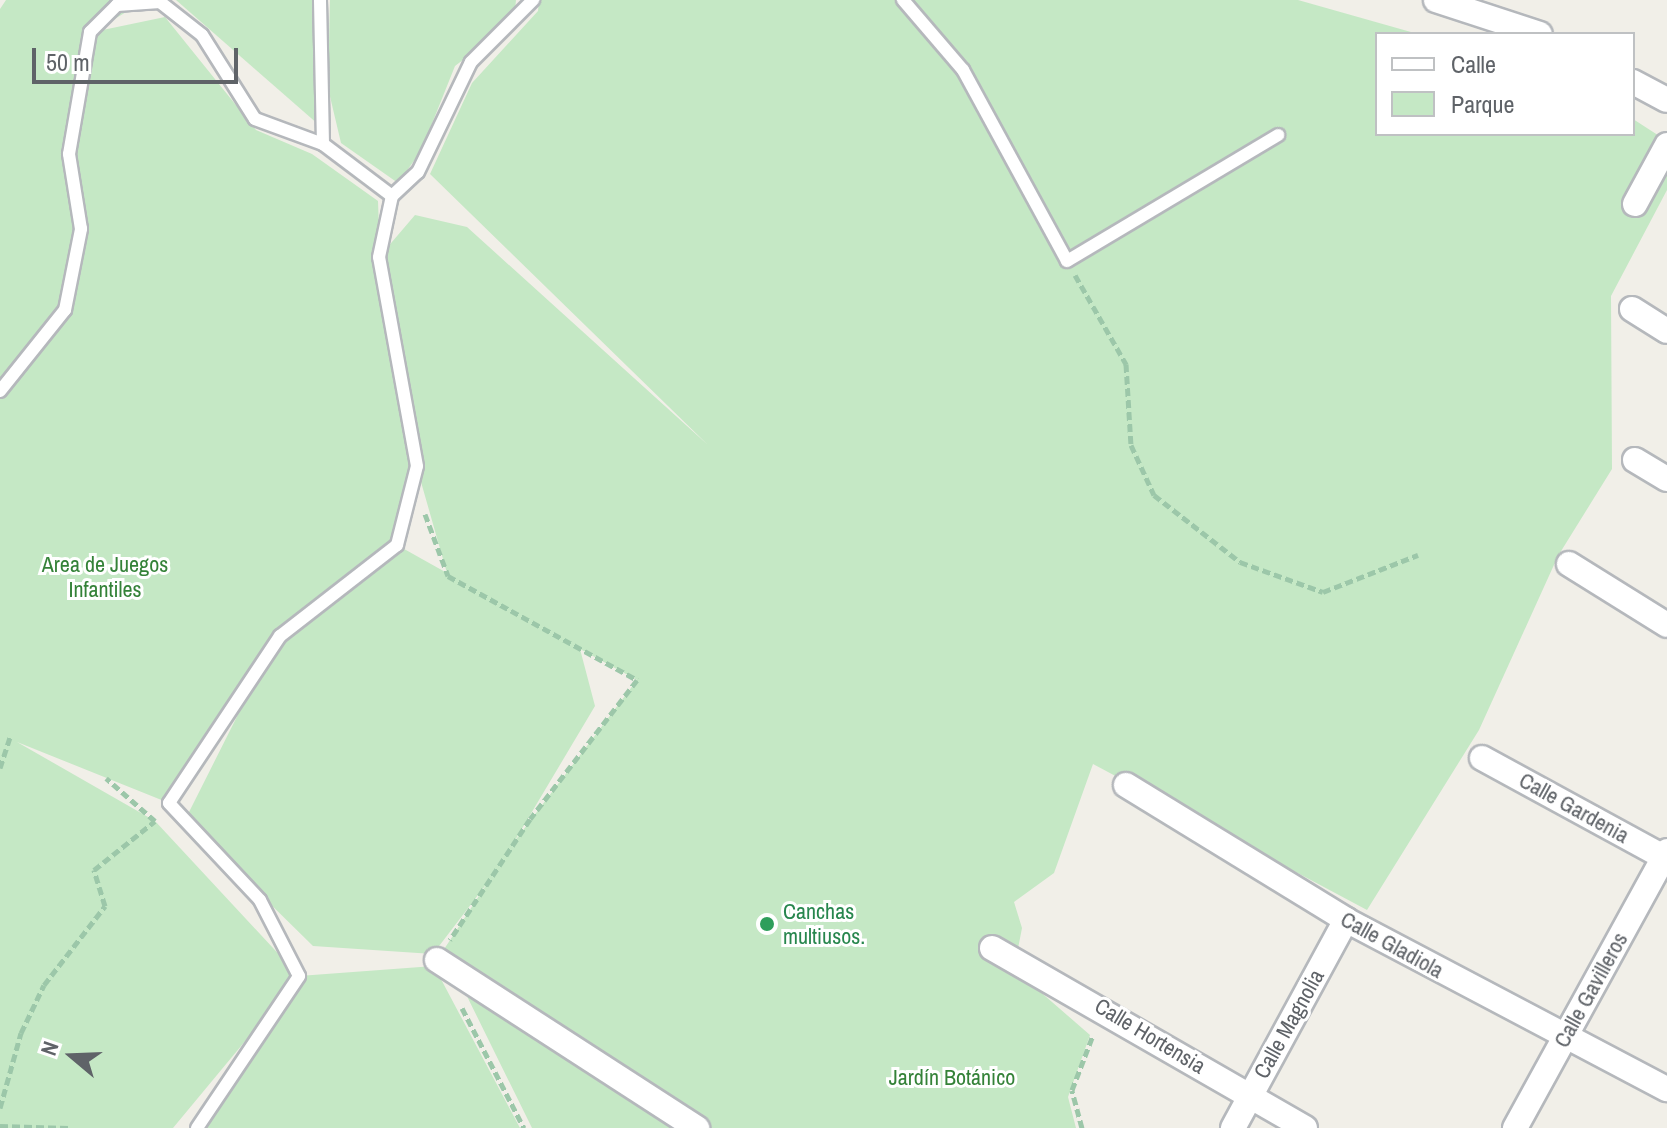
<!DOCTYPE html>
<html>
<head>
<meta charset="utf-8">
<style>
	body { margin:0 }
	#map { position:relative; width:1667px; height:1128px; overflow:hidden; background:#f1efe8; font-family:"Archivo Narrow",sans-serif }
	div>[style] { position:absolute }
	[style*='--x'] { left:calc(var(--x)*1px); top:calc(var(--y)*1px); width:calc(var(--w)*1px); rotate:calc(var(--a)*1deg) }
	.green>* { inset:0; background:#c5e8c5 }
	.path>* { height:5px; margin-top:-2.5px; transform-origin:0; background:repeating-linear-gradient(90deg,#9cc7a9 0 8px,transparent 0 12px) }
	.roads { filter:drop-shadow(2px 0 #b5b8bc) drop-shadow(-2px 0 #b5b8bc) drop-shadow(0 2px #b5b8bc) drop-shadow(0 -2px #b5b8bc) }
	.lane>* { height:12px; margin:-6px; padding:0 6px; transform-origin:6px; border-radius:6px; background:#fff }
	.street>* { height:24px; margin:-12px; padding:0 12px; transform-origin:12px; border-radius:12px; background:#fff }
	.dots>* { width:22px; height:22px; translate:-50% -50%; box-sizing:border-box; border:4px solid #fff; border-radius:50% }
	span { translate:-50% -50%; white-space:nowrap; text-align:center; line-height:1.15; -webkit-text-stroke:6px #fff; paint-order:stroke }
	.park-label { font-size:22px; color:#348238 }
	.street-label { font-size:22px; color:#5f6368 }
	.leisure-label { font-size:22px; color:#27864d }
	.left { translate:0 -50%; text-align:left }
	.legend { position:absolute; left:1375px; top:32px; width:260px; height:104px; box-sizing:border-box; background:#fff; border:2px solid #bfc1c3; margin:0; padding:10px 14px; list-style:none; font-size:24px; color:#5f6368 }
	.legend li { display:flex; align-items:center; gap:16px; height:40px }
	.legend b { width:40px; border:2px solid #bfc1c3 }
	.north { position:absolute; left:32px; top:1016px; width:80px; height:80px; -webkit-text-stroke:6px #fff; paint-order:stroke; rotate:289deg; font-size:22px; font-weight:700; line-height:32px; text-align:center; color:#5f6368 }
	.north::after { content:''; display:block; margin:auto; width:28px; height:36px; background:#5f6368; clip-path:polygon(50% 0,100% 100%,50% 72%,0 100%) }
	.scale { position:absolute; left:32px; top:48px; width:206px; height:36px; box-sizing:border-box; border:4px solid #5f6368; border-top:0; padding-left:10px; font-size:24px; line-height:28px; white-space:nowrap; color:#5f6368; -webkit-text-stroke:6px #fff; paint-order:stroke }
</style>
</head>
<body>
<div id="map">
	<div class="green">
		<i style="clip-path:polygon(evenodd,6px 0,146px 0,93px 32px,165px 17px,256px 130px,312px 154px,378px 201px,380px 256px,415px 215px,467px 227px,708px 445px,430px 174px,472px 83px,538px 11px,539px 0,1298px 0,1418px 34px,1377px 34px,1377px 134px,1633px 134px,1633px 119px,1667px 141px,1667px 190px,1611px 296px,1612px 469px,1558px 556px,1479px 730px,1367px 910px,1093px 764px,1054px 873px,1014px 902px,1022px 928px,1014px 969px,1090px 1035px,1068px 1097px,1076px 1128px,532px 1128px,459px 980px,437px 960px,488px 882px,433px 954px,313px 946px,185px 820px,268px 655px,169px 803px,17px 742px,155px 821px,299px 976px,434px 966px,520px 1128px,195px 1128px,291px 986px,173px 1128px,0 1128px,0 9px,6px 0,417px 468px,447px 573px,397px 545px,417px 468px,6px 0,580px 649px,637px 680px,514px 842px,595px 706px,580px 649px)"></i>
		<i style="clip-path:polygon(176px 0,315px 0,319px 125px)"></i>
		<i style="clip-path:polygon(330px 0,516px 0,514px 21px,455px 66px,421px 151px,398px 183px,341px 143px,328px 88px)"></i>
	</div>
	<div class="path">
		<i style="--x:1075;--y:275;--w:103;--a:60.2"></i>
		<i style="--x:1126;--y:364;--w:81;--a:86.5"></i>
		<i style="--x:1131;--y:445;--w:55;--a:65.3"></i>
		<i style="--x:1154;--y:495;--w:109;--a:37.9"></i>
		<i style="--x:1240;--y:562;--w:88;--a:19.9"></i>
		<i style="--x:1323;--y:592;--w:102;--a:-21.3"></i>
		<i style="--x:425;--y:514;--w:66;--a:69.6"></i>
		<i style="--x:448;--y:576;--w:216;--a:28.8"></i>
		<i style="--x:637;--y:680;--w:175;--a:127.6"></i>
		<i style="--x:530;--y:819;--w:145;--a:123.5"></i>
		<i style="--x:0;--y:768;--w:32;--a:-72"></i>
		<i style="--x:462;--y:1008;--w:135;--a:62.7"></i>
		<i style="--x:0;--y:1108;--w:78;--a:-74.4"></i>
		<i style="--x:21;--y:1033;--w:53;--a:-64.4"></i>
		<i style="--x:44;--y:985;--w:100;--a:-52.3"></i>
		<i style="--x:105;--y:906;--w:38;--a:-107"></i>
		<i style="--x:94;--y:870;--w:78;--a:-38.8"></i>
		<i style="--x:155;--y:821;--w:65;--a:-138.7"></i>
		<i style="--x:0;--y:1126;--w:69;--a:1.7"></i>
		<i style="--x:1082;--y:1128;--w:39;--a:-105"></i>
		<i style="--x:1072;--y:1090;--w:59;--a:-69.1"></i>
	</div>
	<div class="roads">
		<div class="lane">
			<i style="--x:903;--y:0;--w:92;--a:49.4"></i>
			<i style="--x:963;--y:70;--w:217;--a:61.4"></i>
			<i style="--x:1067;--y:261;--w:246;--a:-30.8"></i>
			<i style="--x:392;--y:196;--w:35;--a:-43"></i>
			<i style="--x:418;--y:172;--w:122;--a:-64.3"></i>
			<i style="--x:471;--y:62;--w:88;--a:-45"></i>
			<i style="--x:0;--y:391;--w:104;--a:-51.3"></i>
			<i style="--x:65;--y:310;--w:83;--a:-78.8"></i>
			<i style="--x:81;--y:229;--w:76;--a:-99.1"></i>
			<i style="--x:69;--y:154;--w:124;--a:-80.2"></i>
			<i style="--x:90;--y:32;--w:38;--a:-45"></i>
			<i style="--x:117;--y:5;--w:43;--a:-4"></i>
			<i style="--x:160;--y:2;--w:53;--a:38.2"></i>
			<i style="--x:202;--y:35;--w:99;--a:57.8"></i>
			<i style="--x:255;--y:119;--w:72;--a:20.2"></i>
			<i style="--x:323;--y:144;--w:144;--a:-91.2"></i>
			<i style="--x:197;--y:1128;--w:183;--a:-56.1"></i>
			<i style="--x:299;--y:976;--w:85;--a:-117.2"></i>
			<i style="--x:260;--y:900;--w:133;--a:-133.2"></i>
			<i style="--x:169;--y:803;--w:201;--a:-56.4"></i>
			<i style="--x:280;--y:636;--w:148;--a:-37.9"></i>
			<i style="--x:397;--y:545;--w:81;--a:-75.8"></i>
			<i style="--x:417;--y:466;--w:212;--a:-100.3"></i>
			<i style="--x:379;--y:257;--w:62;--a:-78"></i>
			<i style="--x:392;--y:196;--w:86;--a:-143"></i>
		</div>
		<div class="street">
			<i style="--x:1436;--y:0;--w:109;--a:18.1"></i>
			<i style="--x:1633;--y:82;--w:38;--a:28"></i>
			<i style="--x:1635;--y:204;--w:67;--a:-61.5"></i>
			<i style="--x:1632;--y:309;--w:41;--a:32.2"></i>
			<i style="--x:1635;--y:460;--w:37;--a:31"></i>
			<i style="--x:1569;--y:564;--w:115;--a:31.9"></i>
			<i style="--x:1482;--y:758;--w:211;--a:28.6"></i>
			<i style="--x:1126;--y:785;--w:258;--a:31.5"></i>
			<i style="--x:1346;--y:920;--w:363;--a:27.8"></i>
			<i style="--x:992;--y:948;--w:361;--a:29.9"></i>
			<i style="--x:437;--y:960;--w:310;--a:32.9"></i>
			<i style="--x:1233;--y:1128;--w:237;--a:-61.5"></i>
			<i style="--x:1515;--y:1128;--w:316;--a:-61.2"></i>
		</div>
	</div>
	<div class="dots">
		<i style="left:767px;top:924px;background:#2e9e5b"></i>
	</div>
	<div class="park-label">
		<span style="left:105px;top:577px">Area de Juegos<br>Infantiles</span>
		<span style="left:952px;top:1078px">Jardín Botánico</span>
	</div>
	<div class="street-label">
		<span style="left:1574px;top:808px;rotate:29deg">Calle Gardenia</span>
		<span style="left:1392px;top:945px;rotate:29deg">Calle Gladiola</span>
		<span style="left:1591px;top:990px;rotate:-61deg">Calle Gavilleros</span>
		<span style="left:1289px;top:1024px;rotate:-61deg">Calle Magnolia</span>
		<span style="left:1150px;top:1036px;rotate:31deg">Calle Hortensia</span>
	</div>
	<div class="leisure-label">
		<span class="left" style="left:783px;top:924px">Canchas<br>multiusos.</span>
	</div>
	<ul class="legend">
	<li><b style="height:10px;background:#fff"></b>Calle</li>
	<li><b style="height:22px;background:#c5e8c5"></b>Parque</li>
	</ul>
	<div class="north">N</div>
	<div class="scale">50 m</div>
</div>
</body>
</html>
